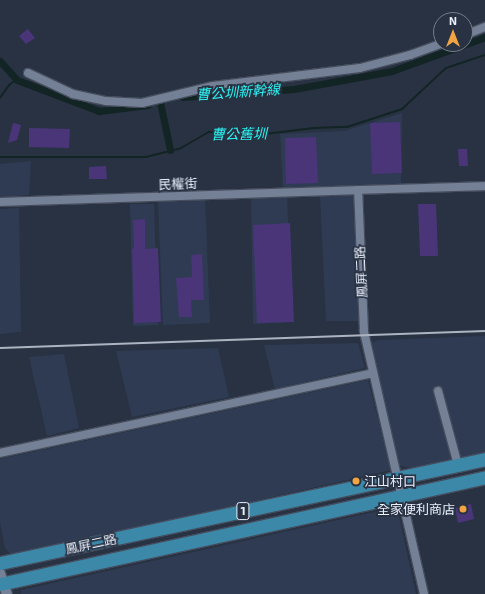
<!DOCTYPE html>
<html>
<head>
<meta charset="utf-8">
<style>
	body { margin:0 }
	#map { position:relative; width:485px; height:594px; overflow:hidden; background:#283243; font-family:"Exo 2","Noto Sans TC",sans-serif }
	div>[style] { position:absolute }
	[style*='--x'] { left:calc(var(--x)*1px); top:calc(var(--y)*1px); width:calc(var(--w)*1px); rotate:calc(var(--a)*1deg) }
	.built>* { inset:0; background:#2e3b53 }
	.stream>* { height:2px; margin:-1px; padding:0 1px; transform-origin:1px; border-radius:1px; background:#132424 }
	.canal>* { height:7px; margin:-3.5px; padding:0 3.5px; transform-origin:3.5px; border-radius:3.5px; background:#132424 }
	.building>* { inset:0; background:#4a3579 }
	.roads { filter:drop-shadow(1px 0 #454d5d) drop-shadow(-1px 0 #454d5d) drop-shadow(0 1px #454d5d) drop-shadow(0 -1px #454d5d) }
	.minor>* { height:8px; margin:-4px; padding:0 4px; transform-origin:4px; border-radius:4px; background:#748095 }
	.tertiary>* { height:10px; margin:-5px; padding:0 5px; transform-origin:5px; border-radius:5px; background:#748095 }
	.primary>* { height:13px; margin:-6.5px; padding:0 6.5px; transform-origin:6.5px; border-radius:6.5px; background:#3c88a9 }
	.rail>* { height:2px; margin:-1px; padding:0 1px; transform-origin:1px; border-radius:1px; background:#acb3c1 }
	.dots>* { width:11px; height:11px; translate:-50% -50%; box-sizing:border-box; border:2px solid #283243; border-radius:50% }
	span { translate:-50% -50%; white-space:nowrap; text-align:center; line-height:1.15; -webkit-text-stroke:3.5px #283243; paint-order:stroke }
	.shield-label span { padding:1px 3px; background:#283243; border:1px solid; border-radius:3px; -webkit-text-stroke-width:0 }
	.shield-label { font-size:12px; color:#ebf1fd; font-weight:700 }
	.street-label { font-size:13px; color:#ebf1fd }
	.poi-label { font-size:13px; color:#ebf1fd }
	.left { translate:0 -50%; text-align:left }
	.right { translate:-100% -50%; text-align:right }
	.water-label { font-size:14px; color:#2cf1f1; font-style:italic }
	.north { position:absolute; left:433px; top:12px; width:40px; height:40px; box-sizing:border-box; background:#283243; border:1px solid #767e8d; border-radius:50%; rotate:0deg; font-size:11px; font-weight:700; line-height:16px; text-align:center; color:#ebf1fd }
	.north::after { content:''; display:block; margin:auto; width:14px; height:18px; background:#f3a442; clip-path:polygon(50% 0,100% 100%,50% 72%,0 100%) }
</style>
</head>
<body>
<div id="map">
	<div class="built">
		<i style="clip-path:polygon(402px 113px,401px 184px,283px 188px,280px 134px,344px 131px)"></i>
		<i style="clip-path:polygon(31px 161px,29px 195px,0 197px,0 164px)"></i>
		<i style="clip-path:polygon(351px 194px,356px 200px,361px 321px,326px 321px,320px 195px)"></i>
		<i style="clip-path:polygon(287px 196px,292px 322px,253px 324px,251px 197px)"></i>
		<i style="clip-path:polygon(205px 198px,210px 323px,163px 325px,158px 200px)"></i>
		<i style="clip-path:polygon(130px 204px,154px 204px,158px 325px,133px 326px)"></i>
		<i style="clip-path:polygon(19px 208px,21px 332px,0 334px,0 209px)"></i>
		<i style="clip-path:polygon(485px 336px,485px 453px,415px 469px,398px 465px,371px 343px,379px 340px)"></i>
		<i style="clip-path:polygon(358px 343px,365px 368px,275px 389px,264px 345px)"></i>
		<i style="clip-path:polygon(218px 348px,229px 397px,132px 417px,116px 351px)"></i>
		<i style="clip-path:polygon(64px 354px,79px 428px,47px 436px,29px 357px)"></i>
		<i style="clip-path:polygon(368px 380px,391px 470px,13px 556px,5px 548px,0 522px,0 459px)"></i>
		<i style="clip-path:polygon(397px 507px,416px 594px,21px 594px,21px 590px)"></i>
	</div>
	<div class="stream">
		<i style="--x:0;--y:98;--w:16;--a:-55"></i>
		<i style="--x:9;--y:85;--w:10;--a:-37"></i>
		<i style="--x:0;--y:157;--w:146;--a:0"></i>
		<i style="--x:146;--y:157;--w:36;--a:-14"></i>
		<i style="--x:181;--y:148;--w:32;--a:-30"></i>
		<i style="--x:209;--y:132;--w:48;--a:3.6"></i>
		<i style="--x:257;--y:135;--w:57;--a:-7"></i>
		<i style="--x:314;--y:128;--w:33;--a:-2"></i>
		<i style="--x:347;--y:127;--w:58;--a:-18.1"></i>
		<i style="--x:402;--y:109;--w:60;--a:-43"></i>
		<i style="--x:446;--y:68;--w:41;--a:-18.4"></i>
	</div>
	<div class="canal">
		<i style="--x:0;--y:61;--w:25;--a:48"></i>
		<i style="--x:17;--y:80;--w:88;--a:20.7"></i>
		<i style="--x:99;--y:111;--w:49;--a:-7"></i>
		<i style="--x:183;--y:97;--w:111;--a:-4.1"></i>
		<i style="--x:294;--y:89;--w:100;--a:-10.4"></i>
		<i style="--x:392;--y:71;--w:99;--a:-20.1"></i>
		<i style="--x:160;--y:102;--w:49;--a:78.2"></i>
	</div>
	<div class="building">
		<i style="clip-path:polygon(28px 29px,35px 38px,26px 44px,19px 36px)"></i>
		<i style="clip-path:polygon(400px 122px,402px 173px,372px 174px,370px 123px)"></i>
		<i style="clip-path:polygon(13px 123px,21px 125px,17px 140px,8px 143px)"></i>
		<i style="clip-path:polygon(29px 128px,70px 129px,69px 148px,29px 147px)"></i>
		<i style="clip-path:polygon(316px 137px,318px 183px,286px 184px,285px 138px)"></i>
		<i style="clip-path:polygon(458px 149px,467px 149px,468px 166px,459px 166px)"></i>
		<i style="clip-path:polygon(106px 166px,107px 179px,89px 179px,89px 167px)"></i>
		<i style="clip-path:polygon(418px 204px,436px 204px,438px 256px,420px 256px)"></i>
		<i style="clip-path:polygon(145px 219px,145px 249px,158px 248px,161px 322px,134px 323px,132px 249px,134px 249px,133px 220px)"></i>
		<i style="clip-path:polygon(290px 223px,294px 322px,257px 323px,253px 225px)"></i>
		<i style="clip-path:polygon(202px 254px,204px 300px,191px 300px,192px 317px,179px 317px,176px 278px,192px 277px,191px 255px)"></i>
		<i style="clip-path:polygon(471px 504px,474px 519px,458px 523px,455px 508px)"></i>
	</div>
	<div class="roads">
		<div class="minor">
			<i style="--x:465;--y:35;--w:22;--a:-22"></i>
			<i style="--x:28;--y:73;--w:50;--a:25"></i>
			<i style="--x:73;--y:94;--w:34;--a:12"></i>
			<i style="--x:106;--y:101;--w:36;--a:3"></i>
			<i style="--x:142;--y:103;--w:73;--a:-13.5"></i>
			<i style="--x:213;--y:86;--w:148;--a:-7"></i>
			<i style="--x:360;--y:68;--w:52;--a:-14.6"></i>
			<i style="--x:410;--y:55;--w:33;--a:-20"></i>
			<i style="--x:0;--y:202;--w:358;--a:-1.9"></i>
			<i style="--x:438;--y:391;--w:77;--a:74.9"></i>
			<i style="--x:0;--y:453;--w:381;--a:-12.1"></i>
			<i style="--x:424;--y:594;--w:270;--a:-102.9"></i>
			<i style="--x:364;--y:331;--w:141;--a:-92.4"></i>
			<i style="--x:358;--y:190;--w:127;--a:-1.8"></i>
		</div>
		<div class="tertiary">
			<i style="--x:0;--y:573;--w:22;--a:72"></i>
		</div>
		<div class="primary">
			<i style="--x:0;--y:563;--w:496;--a:-12.1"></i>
			<i style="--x:0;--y:584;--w:497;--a:-12.4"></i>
		</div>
	</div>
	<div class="rail">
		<i style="--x:0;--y:348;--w:485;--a:-2"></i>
	</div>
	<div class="dots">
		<i style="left:356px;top:481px;background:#f3a442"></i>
		<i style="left:463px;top:509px;background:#f3a442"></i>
	</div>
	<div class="shield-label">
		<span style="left:243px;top:511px">1</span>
	</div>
	<div class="street-label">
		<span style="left:178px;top:184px;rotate:-2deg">民權街</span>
		<span style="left:361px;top:272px;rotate:-93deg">鳳屏二路</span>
		<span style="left:91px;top:544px;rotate:-12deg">鳳屏二路</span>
	</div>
	<div class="poi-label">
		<span class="left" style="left:364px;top:481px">江山村口</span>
		<span class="right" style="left:455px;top:509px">全家便利商店</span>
	</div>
	<div class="water-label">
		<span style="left:238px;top:92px;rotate:-4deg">曹公圳新幹線</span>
		<span style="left:239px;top:134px;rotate:-1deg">曹公舊圳</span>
	</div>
	<div class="north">N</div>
</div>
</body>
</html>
